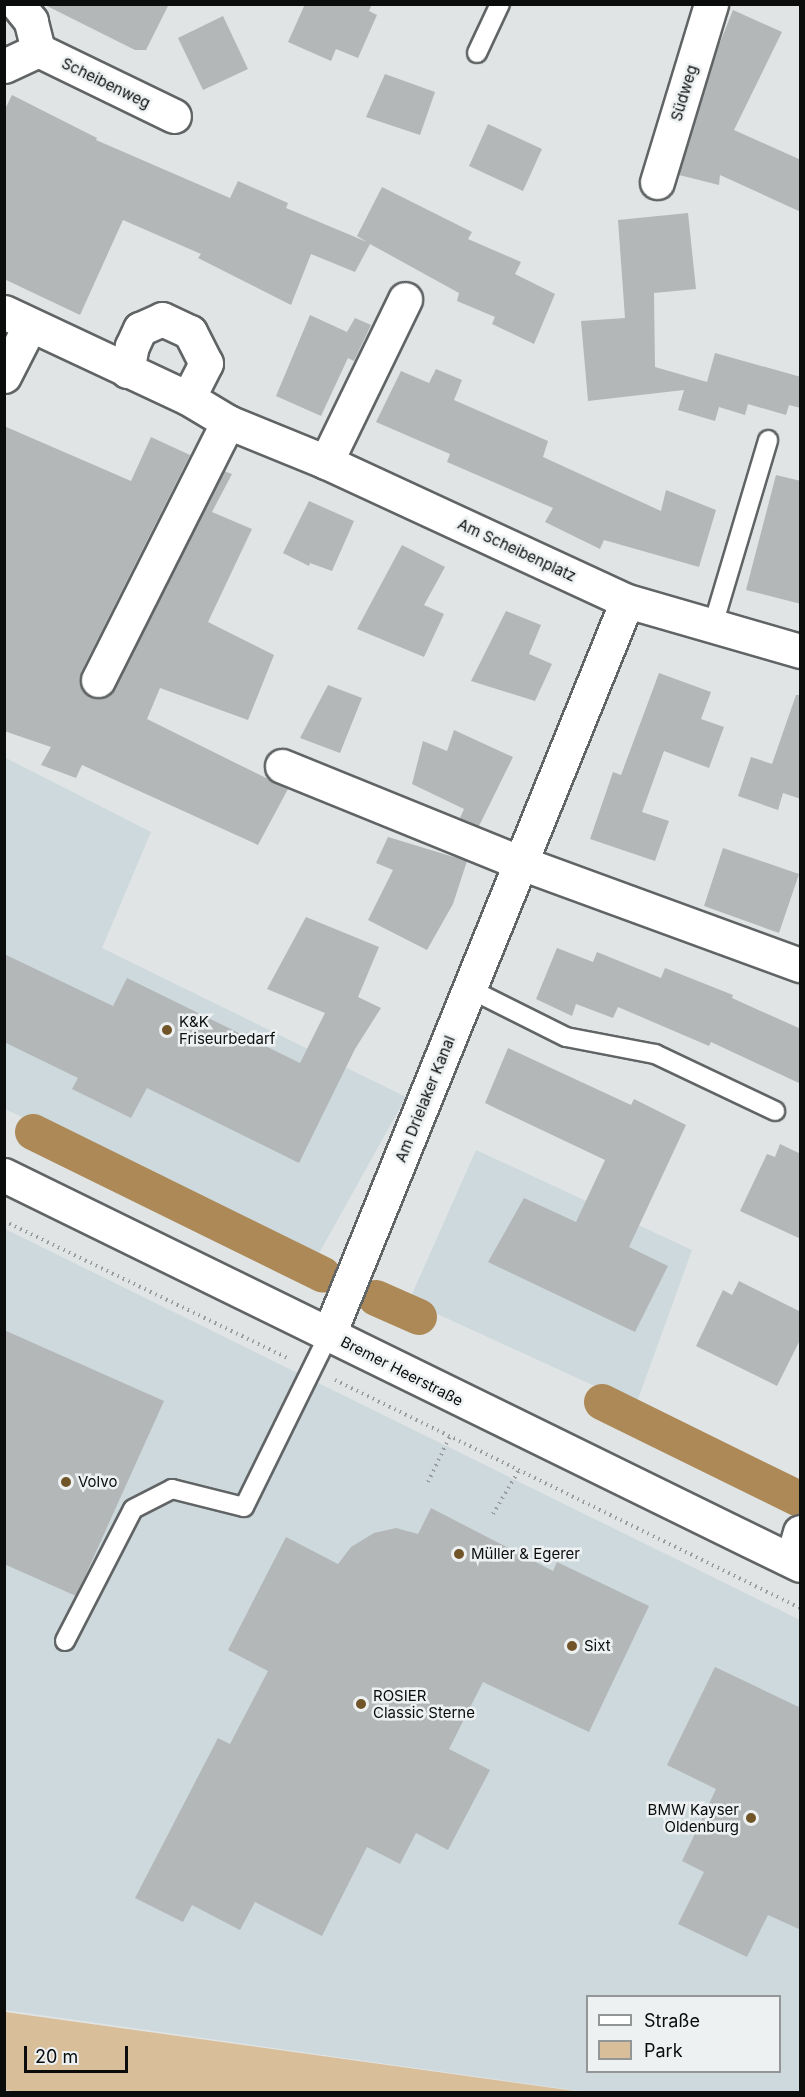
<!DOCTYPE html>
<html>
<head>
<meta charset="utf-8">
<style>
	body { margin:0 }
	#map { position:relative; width:805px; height:2097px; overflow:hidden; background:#e0e4e5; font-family:Inter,sans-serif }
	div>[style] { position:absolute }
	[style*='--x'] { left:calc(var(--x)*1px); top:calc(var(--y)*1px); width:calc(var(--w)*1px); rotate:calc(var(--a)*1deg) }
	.built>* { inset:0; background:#cdd9dd }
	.green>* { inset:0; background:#d9be9a }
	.canal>* { height:36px; margin:-18px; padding:0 18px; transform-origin:18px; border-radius:18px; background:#ac8956 }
	.building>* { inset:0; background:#b4b7b8 }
	.path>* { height:4px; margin-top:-2px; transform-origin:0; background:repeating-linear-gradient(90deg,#989c9c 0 1.5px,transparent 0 6px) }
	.roads { filter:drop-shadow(2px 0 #616465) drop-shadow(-2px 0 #616465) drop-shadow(0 2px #616465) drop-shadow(0 -2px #616465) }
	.service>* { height:18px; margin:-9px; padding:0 9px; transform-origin:9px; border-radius:9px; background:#fff }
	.minor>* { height:33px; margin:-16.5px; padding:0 16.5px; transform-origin:16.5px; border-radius:16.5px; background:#fff }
	.tertiary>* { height:33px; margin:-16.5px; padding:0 16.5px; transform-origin:16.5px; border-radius:16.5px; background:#fff }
	.dots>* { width:16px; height:16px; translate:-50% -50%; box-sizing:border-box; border:3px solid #edf1f2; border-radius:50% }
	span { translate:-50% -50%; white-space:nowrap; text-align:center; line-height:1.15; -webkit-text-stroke:5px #edf1f2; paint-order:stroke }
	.street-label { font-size:15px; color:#0b0d0d }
	.poi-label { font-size:15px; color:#0b0d0d }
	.left { translate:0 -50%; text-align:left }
	.right { translate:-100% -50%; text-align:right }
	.frame { position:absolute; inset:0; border:6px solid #0b0d0d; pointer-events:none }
	.legend { position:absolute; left:586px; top:1995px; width:195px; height:78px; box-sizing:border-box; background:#edf1f2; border:2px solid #939696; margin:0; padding:8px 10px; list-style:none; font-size:18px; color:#0b0d0d }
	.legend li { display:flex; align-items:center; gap:12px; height:30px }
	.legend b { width:30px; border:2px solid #939696 }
	.scale { position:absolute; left:24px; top:2046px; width:104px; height:27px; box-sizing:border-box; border:3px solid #0b0d0d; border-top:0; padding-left:8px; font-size:18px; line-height:21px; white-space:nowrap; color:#0b0d0d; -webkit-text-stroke:4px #edf1f2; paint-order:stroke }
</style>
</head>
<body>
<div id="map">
	<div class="built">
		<i style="clip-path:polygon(4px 757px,151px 832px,102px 948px,406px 1097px,317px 1257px,5px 1109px)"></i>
		<i style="clip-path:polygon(476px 1150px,692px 1250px,636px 1405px,409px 1301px)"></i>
		<i style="clip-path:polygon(evenodd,5px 1229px,800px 1620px,800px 2092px,586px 2092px,5px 2010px,5px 1229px,588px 1996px,780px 1996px,780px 2072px,588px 2072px,588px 1996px)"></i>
	</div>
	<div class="green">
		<i style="clip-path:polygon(4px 2012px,5px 2012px,582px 2092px,20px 2092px,5px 2090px)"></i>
	</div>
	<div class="canal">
		<i style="--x:33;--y:1132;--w:323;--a:26.2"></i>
		<i style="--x:376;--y:1298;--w:47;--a:23.8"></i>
		<i style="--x:602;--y:1402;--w:220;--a:26.2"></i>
	</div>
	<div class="building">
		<i style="clip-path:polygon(43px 4px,169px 4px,146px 50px,135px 50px)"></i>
		<i style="clip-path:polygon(305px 4px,372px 4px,369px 11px,377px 15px,358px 58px,336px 49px,331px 61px,288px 42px)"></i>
		<i style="clip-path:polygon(733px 10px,782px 32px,734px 130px,801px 160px,801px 212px,720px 175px,719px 185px,679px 175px,717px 50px)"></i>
		<i style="clip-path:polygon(223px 16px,248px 69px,203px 90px,178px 38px)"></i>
		<i style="clip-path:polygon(385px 74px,435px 92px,420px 135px,366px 117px)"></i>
		<i style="clip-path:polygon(12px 95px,97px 138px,96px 140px,230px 198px,238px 181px,288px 203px,286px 208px,367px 242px,357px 236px,382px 187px,472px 232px,468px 239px,521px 262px,515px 274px,555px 294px,534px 344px,492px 324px,495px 317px,457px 301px,459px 293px,370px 244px,355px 272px,311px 254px,291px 305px,198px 258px,201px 254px,123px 220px,80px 315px,4px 279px,4px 111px)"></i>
		<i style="clip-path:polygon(488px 124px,542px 149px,523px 191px,469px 166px)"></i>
		<i style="clip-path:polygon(688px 213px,696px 289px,654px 293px,655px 367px,707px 382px,715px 353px,801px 377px,801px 408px,789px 405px,786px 415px,748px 404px,745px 415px,719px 407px,715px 421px,678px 410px,684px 390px,588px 401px,581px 321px,625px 318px,618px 220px)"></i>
		<i style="clip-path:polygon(310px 315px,347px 332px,355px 318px,371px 325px,354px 361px,348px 358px,321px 416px,276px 396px)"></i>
		<i style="clip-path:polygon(436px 369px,462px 380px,454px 400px,548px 441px,543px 457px,661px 511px,666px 490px,716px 510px,699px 567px,604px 540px,600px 549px,545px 522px,553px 508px,447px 462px,450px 454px,376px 422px,401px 371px,429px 383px)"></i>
		<i style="clip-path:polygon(4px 426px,131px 481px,151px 437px,190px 455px,81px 672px,82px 690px,90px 697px,108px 696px,115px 688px,224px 471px,232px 474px,212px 512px,252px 529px,208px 622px,274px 655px,248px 720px,160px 688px,147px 719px,288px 789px,258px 845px,82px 765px,76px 778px,41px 765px,51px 747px,4px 731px)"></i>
		<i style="clip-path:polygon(776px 475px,801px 481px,801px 604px,746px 590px)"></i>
		<i style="clip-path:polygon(309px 501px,354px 521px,332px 571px,310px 563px,309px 566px,283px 553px)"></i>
		<i style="clip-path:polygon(402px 545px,445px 567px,424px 605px,444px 614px,424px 657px,357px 629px)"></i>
		<i style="clip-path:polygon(506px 611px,541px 625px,529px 654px,552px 664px,535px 701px,471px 681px)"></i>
		<i style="clip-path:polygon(659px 673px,711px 692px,701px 719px,724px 727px,709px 768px,664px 751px,642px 812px,669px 821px,655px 861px,590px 839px,613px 772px,621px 775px)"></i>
		<i style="clip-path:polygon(328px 685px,362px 698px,340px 753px,300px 738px)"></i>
		<i style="clip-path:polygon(796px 695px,801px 695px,801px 799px,783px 793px,778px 810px,738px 796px,751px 757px,772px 764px)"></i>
		<i style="clip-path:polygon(454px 730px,513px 757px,479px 826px,460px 818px,464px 809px,412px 784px,423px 741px,447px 751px)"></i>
		<i style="clip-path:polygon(388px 837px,467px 861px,453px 904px,427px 950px,368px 920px,393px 870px,376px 863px)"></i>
		<i style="clip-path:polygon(723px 848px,799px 874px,779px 933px,704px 906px)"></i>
		<i style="clip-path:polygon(306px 917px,379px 947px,358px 997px,381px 1008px,355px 1049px,299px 1163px,147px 1088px,131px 1118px,72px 1089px,78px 1078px,4px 1042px,4px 954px,113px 1006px,127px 978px,300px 1063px,325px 1013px,267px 989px)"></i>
		<i style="clip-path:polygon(557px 948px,593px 962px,597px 952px,661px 978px,665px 968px,733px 995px,732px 998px,801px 1029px,801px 1084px,711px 1042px,709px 1046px,618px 1007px,613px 1018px,576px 1004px,572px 1016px,536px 999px)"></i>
		<i style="clip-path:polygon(508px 1048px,631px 1105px,634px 1099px,686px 1125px,629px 1247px,668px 1266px,635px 1332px,488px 1262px,524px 1198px,576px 1222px,605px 1160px,485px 1103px)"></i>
		<i style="clip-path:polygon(780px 1144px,801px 1154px,801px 1239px,740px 1211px,767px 1154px,775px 1157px)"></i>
		<i style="clip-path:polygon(739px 1281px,801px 1312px,801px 1338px,777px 1386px,696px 1346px,723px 1290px,732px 1295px)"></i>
		<i style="clip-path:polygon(4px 1330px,164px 1401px,76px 1596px,4px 1564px)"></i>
		<i style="clip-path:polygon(431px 1508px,553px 1571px,557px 1562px,649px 1606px,589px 1732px,483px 1682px,449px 1749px,490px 1770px,448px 1850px,416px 1833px,400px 1864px,367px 1847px,322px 1936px,255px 1902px,240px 1930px,192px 1905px,183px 1922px,135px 1898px,218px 1738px,230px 1744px,268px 1671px,228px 1650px,286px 1537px,338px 1564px,351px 1547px,374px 1533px,396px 1528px,418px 1534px)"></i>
		<i style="clip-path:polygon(715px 1667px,801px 1708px,801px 1930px,768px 1915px,747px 1957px,678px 1924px,704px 1872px,682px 1861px,716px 1789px,667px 1765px)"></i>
	</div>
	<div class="path">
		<i style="--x:4;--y:1221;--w:315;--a:25.8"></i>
		<i style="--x:335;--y:1380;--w:518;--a:26.12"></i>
		<i style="--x:428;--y:1482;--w:51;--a:-64.4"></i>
		<i style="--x:493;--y:1514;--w:51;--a:-59.4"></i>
	</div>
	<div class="roads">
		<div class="service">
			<i style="--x:477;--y:53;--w:54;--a:-64.9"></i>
			<i style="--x:713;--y:625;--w:193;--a:-73.4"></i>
			<i style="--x:470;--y:989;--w:107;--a:26.6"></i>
			<i style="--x:566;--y:1037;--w:91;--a:10.8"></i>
			<i style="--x:655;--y:1054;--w:133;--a:25.4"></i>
			<i style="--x:65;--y:1641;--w:148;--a:-62.7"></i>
			<i style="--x:133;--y:1509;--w:44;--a:-27.1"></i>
			<i style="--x:172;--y:1489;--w:74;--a:14"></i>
			<i style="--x:244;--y:1507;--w:193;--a:-63.8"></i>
		</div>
		<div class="minor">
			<i style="--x:38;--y:50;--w:151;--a:25.9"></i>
			<i style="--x:4;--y:66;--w:38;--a:-25"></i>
			<i style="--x:38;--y:50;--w:30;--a:-104"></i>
			<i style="--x:31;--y:21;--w:22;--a:-129"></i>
			<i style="--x:657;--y:182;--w:186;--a:-73.1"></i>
			<i style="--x:4;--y:312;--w:203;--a:25.1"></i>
			<i style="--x:188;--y:398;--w:47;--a:31"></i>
			<i style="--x:228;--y:422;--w:106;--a:22.2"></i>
			<i style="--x:326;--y:462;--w:332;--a:24.8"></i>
			<i style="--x:627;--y:601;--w:180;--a:16.1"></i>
			<i style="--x:127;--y:371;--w:25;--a:-79"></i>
			<i style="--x:132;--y:346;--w:19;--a:-65"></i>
			<i style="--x:140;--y:329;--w:24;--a:-24"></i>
			<i style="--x:162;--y:319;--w:31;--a:25"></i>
			<i style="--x:190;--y:332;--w:35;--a:63"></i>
			<i style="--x:206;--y:363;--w:39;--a:117"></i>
			<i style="--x:4;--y:376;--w:57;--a:-63"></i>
			<i style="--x:326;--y:462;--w:181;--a:-64.1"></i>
			<i style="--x:98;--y:680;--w:289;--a:-63.3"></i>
			<i style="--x:282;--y:766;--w:258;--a:22.1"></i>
			<i style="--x:521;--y:863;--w:297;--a:20.1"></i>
			<i style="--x:329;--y:1334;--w:791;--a:-67.88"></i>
			<i style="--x:792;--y:1560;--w:29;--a:-74"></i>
		</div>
		<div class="tertiary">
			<i style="--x:4;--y:1175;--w:886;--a:26.1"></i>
		</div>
	</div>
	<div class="dots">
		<i style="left:167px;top:1030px;background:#715428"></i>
		<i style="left:66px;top:1482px;background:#715428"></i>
		<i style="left:459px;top:1554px;background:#715428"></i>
		<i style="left:572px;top:1646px;background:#715428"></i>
		<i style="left:361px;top:1704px;background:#715428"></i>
		<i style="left:751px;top:1818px;background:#715428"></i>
	</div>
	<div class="street-label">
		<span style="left:106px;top:83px;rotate:26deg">Scheibenweg</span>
		<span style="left:684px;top:93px;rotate:-73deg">Südweg</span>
		<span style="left:517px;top:550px;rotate:25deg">Am Scheibenplatz</span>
		<span style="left:425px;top:1099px;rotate:-68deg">Am Drielaker Kanal</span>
		<span style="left:402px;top:1371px;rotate:27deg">Bremer Heerstraße</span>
	</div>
	<div class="poi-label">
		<span class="left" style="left:179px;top:1030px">K&amp;K<br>Friseurbedarf</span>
		<span class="left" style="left:78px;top:1482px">Volvo</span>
		<span class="left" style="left:471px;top:1554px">Müller &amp; Egerer</span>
		<span class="left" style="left:584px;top:1646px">Sixt</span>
		<span class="left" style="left:373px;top:1704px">ROSIER<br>Classic Sterne</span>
		<span class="right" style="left:739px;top:1818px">BMW Kayser<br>Oldenburg</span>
	</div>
	<div class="frame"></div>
	<ul class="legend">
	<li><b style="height:8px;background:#fff"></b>Straße</li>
	<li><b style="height:16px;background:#d9be9a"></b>Park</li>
	</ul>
	<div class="scale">20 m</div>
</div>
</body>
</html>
